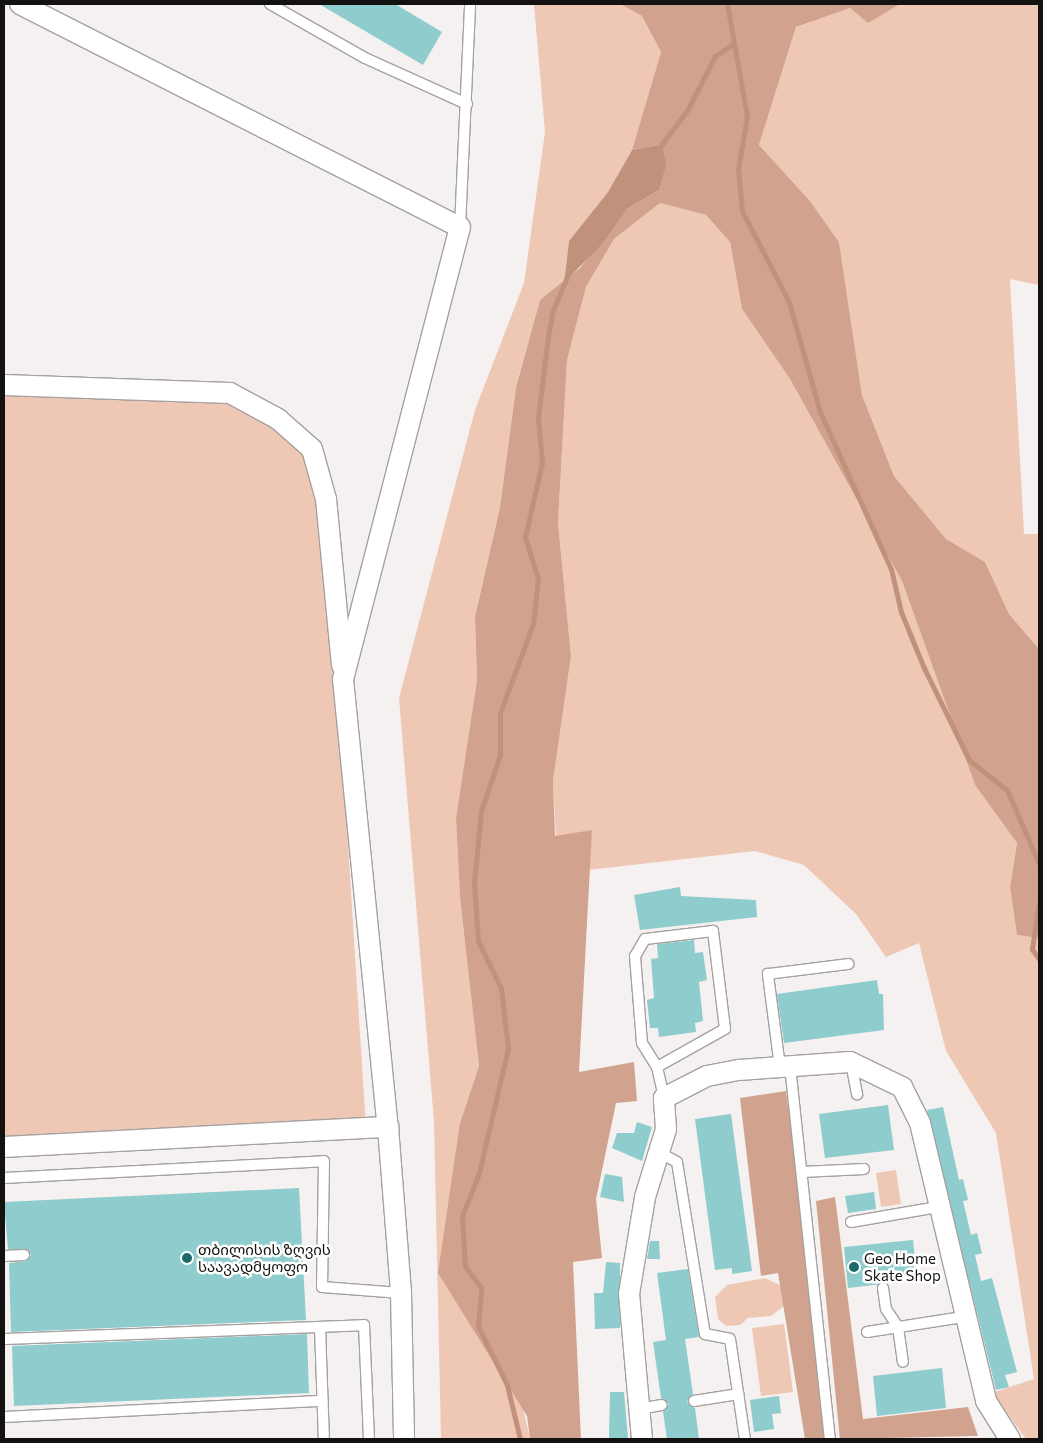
<!DOCTYPE html>
<html>
<head>
<meta charset="utf-8">
<style>
	body { margin:0 }
	#map { position:relative; width:1043px; height:1443px; overflow:hidden; background:#f5f1f0; font-family:Commissioner,"Noto Sans Georgian",sans-serif }
	div>[style] { position:absolute }
	[style*='--x'] { left:calc(var(--x)*1px); top:calc(var(--y)*1px); width:calc(var(--w)*1px); rotate:calc(var(--a)*1deg) }
	.green>* { inset:0; background:#efc7b5 }
	.forest>* { inset:0; background:#d1a28d }
	.water>* { inset:0; background:#c0927c }
	.stream>* { height:5px; margin:-2.5px; padding:0 2.5px; transform-origin:2.5px; border-radius:2.5px; background:#c0927c }
	.building>* { inset:0; background:#8ecccd }
	.roads { filter:drop-shadow(1px 0 #a4a1a0) drop-shadow(-1px 0 #a4a1a0) drop-shadow(0 1px #a4a1a0) drop-shadow(0 -1px #a4a1a0) }
	.lane>* { height:10px; margin:-5px; padding:0 5px; transform-origin:5px; border-radius:5px; background:#fff }
	.street>* { height:20px; margin:-10px; padding:0 10px; transform-origin:10px; border-radius:10px; background:#fff }
	.dots>* { width:14px; height:14px; translate:-50% -50%; box-sizing:border-box; border:2px solid #fff; border-radius:50% }
	span { translate:-50% -50%; white-space:nowrap; text-align:center; line-height:1.15; -webkit-text-stroke:5px #fff; paint-order:stroke }
	.poi-label { font-size:15px; color:#131211 }
	.left { translate:0 -50%; text-align:left }
	.frame { position:absolute; inset:0; border:5px solid #131211; pointer-events:none }
</style>
</head>
<body>
<div id="map">
	<div class="green">
		<i style="clip-path:polygon(534px 4px,620px 4px,642px 16px,661px 52px,632px 150px,608px 192px,569px 241px,564px 283px,540px 300px,516px 386px,500px 507px,475px 617px,477px 680px,456px 818px,460px 898px,479px 1066px,460px 1123px,530px 1439px,441px 1439px,434px 1122px,399px 698px,475px 410px,524px 283px,545px 132px)"></i>
		<i style="clip-path:polygon(900px 4px,1039px 4px,1039px 285px,1010px 279px,1024px 534px,1039px 534px,1039px 649px,1009px 614px,985px 562px,946px 539px,894px 476px,862px 395px,839px 242px,810px 201px,759px 145px,796px 27px,850px 8px,868px 22px)"></i>
		<i style="clip-path:polygon(660px 203px,706px 215px,730px 242px,742px 309px,790px 379px,902px 581px,975px 785px,1017px 843px,1010px 887px,1017px 935px,1039px 938px,1039px 1439px,1026px 1439px,992px 1393px,1034px 1379px,996px 1133px,946px 1051px,919px 943px,886px 957px,856px 914px,804px 865px,755px 851px,588px 870px,592px 830px,556px 837px,553px 781px,571px 656px,558px 523px,567px 360px,586px 287px,614px 239px)"></i>
		<i style="clip-path:polygon(4px 385px,230px 393px,312px 449px,326px 499px,366px 1128px,4px 1147px)"></i>
		<i style="clip-path:polygon(896px 1170px,901px 1204px,881px 1207px,876px 1173px)"></i>
		<i style="clip-path:polygon(765px 1278px,788px 1289px,789px 1302px,771px 1316px,748px 1318px,740px 1325px,726px 1326px,718px 1319px,715px 1297px,727px 1285px)"></i>
		<i style="clip-path:polygon(784px 1324px,793px 1392px,761px 1396px,752px 1328px)"></i>
	</div>
	<div class="forest">
		<i style="clip-path:polygon(620px 4px,900px 4px,868px 23px,850px 8px,796px 27px,759px 145px,810px 201px,839px 242px,862px 395px,894px 476px,946px 539px,985px 562px,1009px 614px,1039px 649px,1039px 938px,1017px 935px,1010px 887px,1017px 843px,975px 785px,902px 581px,790px 379px,742px 309px,730px 242px,706px 215px,660px 203px,614px 239px,586px 287px,567px 360px,558px 523px,571px 656px,553px 781px,555px 836px,592px 830px,579px 1072px,634px 1062px,637px 1101px,616px 1103px,596px 1199px,602px 1258px,573px 1262px,581px 1439px,530px 1439px,527px 1416px,438px 1273px,460px 1123px,479px 1066px,460px 898px,456px 818px,477px 680px,475px 617px,500px 507px,516px 387px,540px 300px,580px 268px,627px 209px,659px 190px,662px 144px,632px 150px,661px 52px,642px 16px)"></i>
		<i style="clip-path:polygon(786px 1091px,801px 1203px,825px 1439px,805px 1439px,778px 1273px,761px 1276px,740px 1098px)"></i>
		<i style="clip-path:polygon(835px 1197px,863px 1419px,968px 1407px,978px 1436px,840px 1439px,816px 1201px)"></i>
	</div>
	<div class="water">
		<i style="clip-path:polygon(662px 144px,666px 165px,659px 190px,627px 209px,602px 244px,564px 283px,569px 241px,608px 192px,632px 150px)"></i>
	</div>
	<div class="stream">
		<i style="--x:727;--y:4;--w:114;--a:79.9"></i>
		<i style="--x:747;--y:116;--w:54;--a:99.6"></i>
		<i style="--x:738;--y:169;--w:42;--a:84.6"></i>
		<i style="--x:742;--y:211;--w:102;--a:62.7"></i>
		<i style="--x:789;--y:302;--w:114;--a:74.3"></i>
		<i style="--x:820;--y:412;--w:172;--a:65.7"></i>
		<i style="--x:891;--y:569;--w:44;--a:76.9"></i>
		<i style="--x:901;--y:612;--w:61;--a:67.7"></i>
		<i style="--x:924;--y:668;--w:102;--a:63.9"></i>
		<i style="--x:969;--y:760;--w:48;--a:38.3"></i>
		<i style="--x:1007;--y:790;--w:81;--a:66.6"></i>
		<i style="--x:659;--y:148;--w:49;--a:-53.4"></i>
		<i style="--x:688;--y:109;--w:59;--a:-63"></i>
		<i style="--x:715;--y:56;--w:23;--a:-34"></i>
		<i style="--x:1039;--y:903;--w:47;--a:98.7"></i>
		<i style="--x:1032;--y:949;--w:12;--a:55"></i>
		<i style="--x:520;--y:1439;--w:56;--a:-103.5"></i>
		<i style="--x:507;--y:1385;--w:66;--a:-116.2"></i>
		<i style="--x:478;--y:1326;--w:38;--a:-85"></i>
		<i style="--x:481;--y:1288;--w:27;--a:-126"></i>
		<i style="--x:465;--y:1266;--w:50;--a:-93.4"></i>
		<i style="--x:462;--y:1216;--w:46;--a:-68.4"></i>
		<i style="--x:479;--y:1173;--w:128;--a:-76.9"></i>
		<i style="--x:508;--y:1048;--w:60;--a:-96.7"></i>
		<i style="--x:501;--y:988;--w:52;--a:-116.1"></i>
		<i style="--x:478;--y:941;--w:58;--a:-93.9"></i>
		<i style="--x:474;--y:883;--w:72;--a:-84.4"></i>
		<i style="--x:481;--y:811;--w:59;--a:-71.3"></i>
		<i style="--x:500;--y:755;--w:42;--a:-90"></i>
		<i style="--x:500;--y:713;--w:95;--a:-69.7"></i>
		<i style="--x:533;--y:624;--w:45;--a:-83.7"></i>
		<i style="--x:538;--y:579;--w:44;--a:-107.2"></i>
		<i style="--x:525;--y:537;--w:76;--a:-77.1"></i>
		<i style="--x:542;--y:463;--w:45;--a:-95.1"></i>
		<i style="--x:538;--y:418;--w:82;--a:-83"></i>
		<i style="--x:548;--y:337;--w:27;--a:-80"></i>
		<i style="--x:553;--y:310;--w:36;--a:-67"></i>
	</div>
	<div class="building">
		<i style="clip-path:polygon(319px 4px,395px 4px,442px 32px,423px 65px)"></i>
		<i style="clip-path:polygon(680px 887px,681px 896px,756px 900px,757px 917px,640px 930px,634px 895px)"></i>
		<i style="clip-path:polygon(694px 940px,695px 953px,703px 952px,707px 980px,699px 982px,703px 1021px,695px 1023px,696px 1032px,659px 1037px,658px 1028px,650px 1028px,647px 1000px,654px 998px,651px 959px,658px 958px,657px 944px)"></i>
		<i style="clip-path:polygon(877px 980px,879px 994px,883px 994px,884px 1030px,784px 1043px,777px 994px)"></i>
		<i style="clip-path:polygon(888px 1105px,894px 1150px,825px 1158px,819px 1114px)"></i>
		<i style="clip-path:polygon(943px 1107px,959px 1180px,963px 1179px,968px 1200px,963px 1201px,971px 1235px,977px 1233px,982px 1253px,975px 1255px,981px 1281px,992px 1278px,1017px 1372px,1005px 1375px,1009px 1387px,996px 1390px,927px 1110px)"></i>
		<i style="clip-path:polygon(731px 1114px,752px 1271px,732px 1274px,732px 1268px,715px 1270px,695px 1119px)"></i>
		<i style="clip-path:polygon(637px 1122px,652px 1127px,642px 1161px,612px 1148px,617px 1133px,634px 1133px)"></i>
		<i style="clip-path:polygon(605px 1174px,622px 1177px,624px 1202px,600px 1197px)"></i>
		<i style="clip-path:polygon(299px 1188px,306px 1320px,11px 1332px,9px 1263px,27px 1261px,31px 1255px,27px 1249px,8px 1249px,4px 1202px)"></i>
		<i style="clip-path:polygon(874px 1192px,876px 1209px,848px 1213px,845px 1196px)"></i>
		<i style="clip-path:polygon(913px 1240px,917px 1280px,848px 1288px,844px 1247px)"></i>
		<i style="clip-path:polygon(650px 1241px,659px 1241px,660px 1259px,647px 1259px)"></i>
		<i style="clip-path:polygon(606px 1262px,620px 1263px,620px 1328px,595px 1329px,594px 1293px,603px 1293px)"></i>
		<i style="clip-path:polygon(688px 1269px,699px 1337px,685px 1339px,693px 1394px,687px 1402px,695px 1408px,699px 1439px,667px 1439px,663px 1412px,669px 1404px,661px 1398px,653px 1342px,666px 1340px,657px 1273px)"></i>
		<i style="clip-path:polygon(307px 1334px,309px 1393px,14px 1406px,12px 1346px)"></i>
		<i style="clip-path:polygon(942px 1368px,946px 1408px,877px 1416px,873px 1376px)"></i>
		<i style="clip-path:polygon(610px 1392px,624px 1392px,628px 1439px,609px 1439px)"></i>
		<i style="clip-path:polygon(779px 1396px,781px 1413px,772px 1414px,774px 1429px,754px 1432px,750px 1400px)"></i>
	</div>
	<div class="roads">
		<div class="lane">
			<i style="--x:270;--y:4;--w:109;--a:29.6"></i>
			<i style="--x:365;--y:58;--w:112;--a:24.3"></i>
			<i style="--x:460;--y:227;--w:223;--a:-87.4"></i>
			<i style="--x:851;--y:1063;--w:32;--a:79"></i>
			<i style="--x:790;--y:1066;--w:375;--a:83.9"></i>
			<i style="--x:657;--y:1067;--w:78;--a:-29.2"></i>
			<i style="--x:725;--y:1029;--w:99;--a:-97"></i>
			<i style="--x:713;--y:931;--w:68;--a:173.3"></i>
			<i style="--x:645;--y:939;--w:20;--a:120"></i>
			<i style="--x:635;--y:956;--w:87;--a:85.4"></i>
			<i style="--x:642;--y:1043;--w:28;--a:58"></i>
			<i style="--x:657;--y:1067;--w:32;--a:77"></i>
			<i style="--x:780;--y:1067;--w:94;--a:-97.4"></i>
			<i style="--x:768;--y:974;--w:81;--a:-7.1"></i>
			<i style="--x:660;--y:1153;--w:19;--a:28"></i>
			<i style="--x:677;--y:1162;--w:174;--a:80.8"></i>
			<i style="--x:705;--y:1334;--w:25;--a:11"></i>
			<i style="--x:730;--y:1339;--w:101;--a:81.5"></i>
			<i style="--x:802;--y:1172;--w:62;--a:-2.8"></i>
			<i style="--x:4;--y:1178;--w:320;--a:-3"></i>
			<i style="--x:324;--y:1161;--w:126;--a:90.9"></i>
			<i style="--x:322;--y:1287;--w:79;--a:4.3"></i>
			<i style="--x:851;--y:1222;--w:88;--a:-9.8"></i>
			<i style="--x:4;--y:1256;--w:20;--a:-3"></i>
			<i style="--x:883;--y:1288;--w:21;--a:82"></i>
			<i style="--x:886;--y:1309;--w:22;--a:56"></i>
			<i style="--x:898;--y:1327;--w:35;--a:82"></i>
			<i style="--x:320;--y:1327;--w:112;--a:88"></i>
			<i style="--x:867;--y:1332;--w:97;--a:-8.9"></i>
			<i style="--x:4;--y:1339;--w:360;--a:-2.2"></i>
			<i style="--x:364;--y:1325;--w:114;--a:87.5"></i>
			<i style="--x:694;--y:1401;--w:45;--a:-9"></i>
			<i style="--x:639;--y:1409;--w:23;--a:-10"></i>
			<i style="--x:4;--y:1417;--w:319;--a:-2.9"></i>
		</div>
		<div class="street">
			<i style="--x:20;--y:4;--w:493;--a:26.9"></i>
			<i style="--x:460;--y:227;--w:467;--a:104.5"></i>
			<i style="--x:343;--y:679;--w:450;--a:84.3"></i>
			<i style="--x:388;--y:1127;--w:167;--a:85.5"></i>
			<i style="--x:401;--y:1293;--w:146;--a:88.8"></i>
			<i style="--x:4;--y:385;--w:226;--a:2"></i>
			<i style="--x:230;--y:393;--w:55;--a:28.4"></i>
			<i style="--x:278;--y:419;--w:45;--a:41.4"></i>
			<i style="--x:312;--y:449;--w:52;--a:74.4"></i>
			<i style="--x:326;--y:499;--w:167;--a:84.5"></i>
			<i style="--x:4;--y:1147;--w:385;--a:-3"></i>
			<i style="--x:642;--y:1439;--w:146;--a:-95.1"></i>
			<i style="--x:629;--y:1294;--w:98;--a:-80.6"></i>
			<i style="--x:645;--y:1197;--w:71;--a:-72.8"></i>
			<i style="--x:666;--y:1129;--w:31;--a:-94"></i>
			<i style="--x:664;--y:1098;--w:48;--a:-27.1"></i>
			<i style="--x:707;--y:1076;--w:33;--a:-11"></i>
			<i style="--x:739;--y:1070;--w:111;--a:-4.1"></i>
			<i style="--x:850;--y:1062;--w:58;--a:25.7"></i>
			<i style="--x:902;--y:1087;--w:40;--a:63.4"></i>
			<i style="--x:920;--y:1123;--w:286;--a:76.6"></i>
			<i style="--x:986;--y:1401;--w:45;--a:57.7"></i>
		</div>
	</div>
	<div class="dots">
		<i style="left:187px;top:1258px;background:#1b696b"></i>
		<i style="left:854px;top:1267px;background:#1b696b"></i>
	</div>
	<div class="poi-label">
		<span class="left" style="left:198px;top:1258px">თბილისის ზღვის<br>საავადმყოფო</span>
		<span class="left" style="left:864px;top:1267px">Geo Home<br>Skate Shop</span>
	</div>
	<div class="frame"></div>
</div>
</body>
</html>
